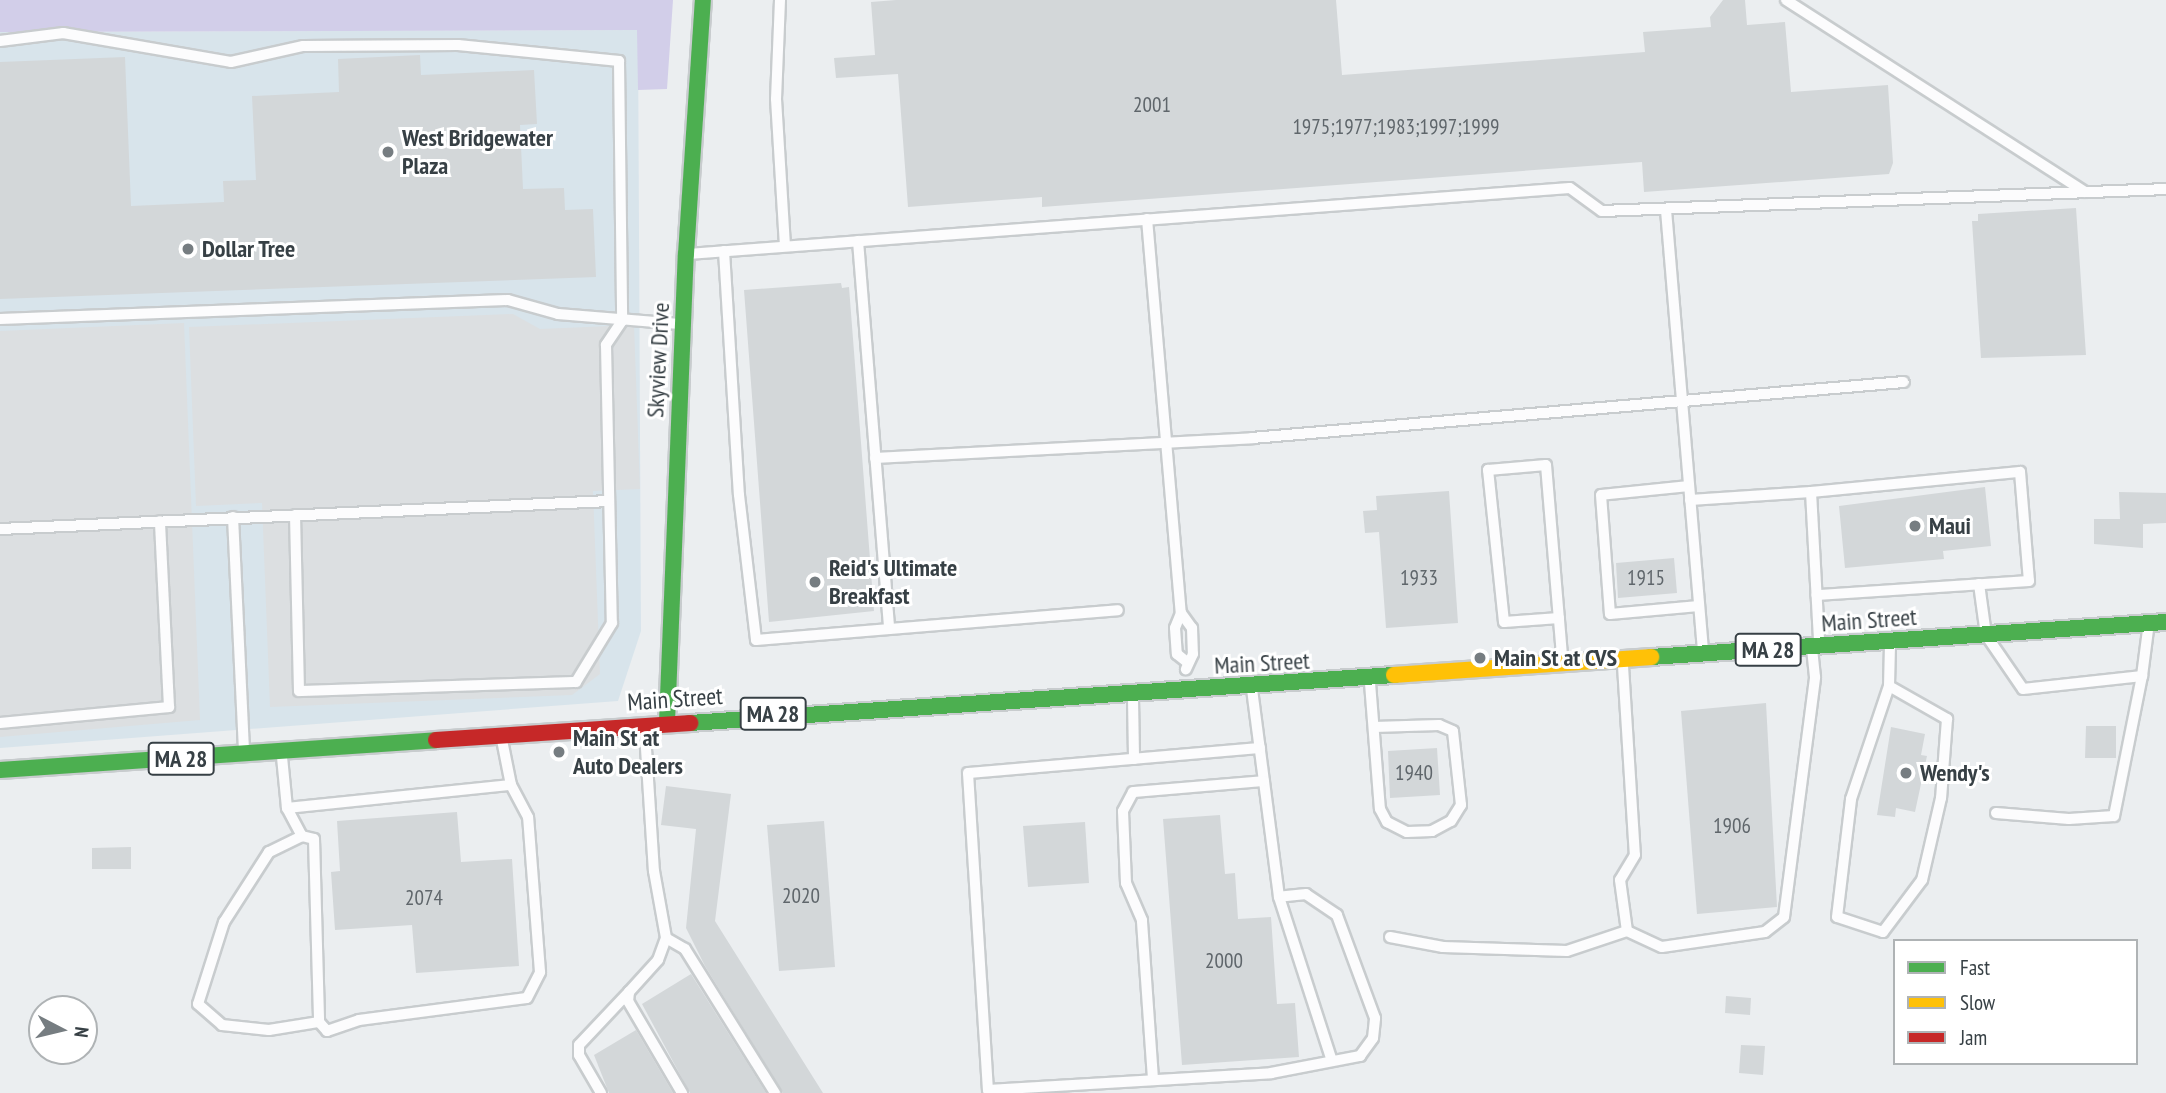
<!DOCTYPE html>
<html>
<head>
<meta charset="utf-8">
<style>
	body { margin:0 }
	#map { position:relative; width:2166px; height:1093px; overflow:hidden; background:#ebeef0; font-family:"PT Sans Narrow",sans-serif }
	div>[style] { position:absolute }
	[style*='--x'] { left:calc(var(--x)*1px); top:calc(var(--y)*1px); width:calc(var(--w)*1px); rotate:calc(var(--a)*1deg) }
	.commercial>* { inset:0; background:#d8e4eb }
	.green>* { inset:0; background:#d2cee9 }
	.parking>* { inset:0; background:#dcdfe1 }
	.building>* { inset:0; background:#d3d7d9 }
	.roads { filter:drop-shadow(2px 0 #c8ccce) drop-shadow(-2px 0 #c8ccce) drop-shadow(0 2px #c8ccce) drop-shadow(0 -2px #c8ccce) }
	.lane>* { height:10px; margin:-5px; padding:0 5px; transform-origin:5px; border-radius:5px; background:#fcfcfd }
	.fast>* { height:16px; margin:-8px; padding:0 8px; transform-origin:8px; border-radius:8px; background:#4caf50 }
	.slow>* { height:16px; margin:-8px; padding:0 8px; transform-origin:8px; border-radius:8px; background:#ffc107 }
	.jam>* { height:16px; margin:-8px; padding:0 8px; transform-origin:8px; border-radius:8px; background:#c62828 }
	.dots>* { width:19px; height:19px; translate:-50% -50%; box-sizing:border-box; border:4px solid #fff; border-radius:50% }
	span { translate:-50% -50%; white-space:nowrap; text-align:center; line-height:1.15; -webkit-text-stroke:6px #fff; paint-order:stroke }
	.number-label { font-size:21px; color:#5f666b }
	.number-label span { -webkit-text-stroke-width:0 }
	.shield-label span { padding:2px 5px; background:#fff; border:2px solid; border-radius:5px; -webkit-text-stroke-width:0 }
	.shield-label { font-size:23px; color:#374045; font-weight:700 }
	.poi-label { font-size:24px; color:#374045; font-weight:700 }
	.left { translate:0 -50%; text-align:left }
	.street-label { font-size:24px; color:#374045 }
	.legend { position:absolute; left:1893px; top:939px; width:245px; height:126px; box-sizing:border-box; background:#fff; border:2px solid #afb3b5; margin:0; padding:9px 12px; list-style:none; font-size:21px; color:#374045 }
	.legend li { display:flex; align-items:center; gap:14px; height:35px }
	.legend b { width:35px; border:2px solid #afb3b5 }
	.north { position:absolute; left:28px; top:995px; width:70px; height:70px; box-sizing:border-box; background:#fff; border:2px solid #afb3b5; border-radius:50%; rotate:97deg; font-size:19px; font-weight:700; line-height:28px; text-align:center; color:#374045 }
	.north::after { content:''; display:block; margin:auto; width:24px; height:32px; background:#767d81; clip-path:polygon(50% 0,100% 100%,50% 72%,0 100%) }
</style>
</head>
<body>
<div id="map">
	<div class="commercial">
		<i style="clip-path:polygon(638px 30px,641px 631px,618px 701px,0 748px,0 32px)"></i>
	</div>
	<div class="green">
		<i style="clip-path:polygon(0 0,673px 0,667px 89px,638px 90px,637px 30px,0 32px)"></i>
	</div>
	<div class="parking">
		<i style="clip-path:polygon(513px 314px,540px 329px,634px 325px,640px 489px,593px 491px,600px 674px,572px 695px,270px 707px,262px 503px,196px 506px,189px 327px)"></i>
		<i style="clip-path:polygon(184px 323px,200px 720px,0 737px,0 331px)"></i>
	</div>
	<div class="building">
		<i style="clip-path:polygon(896px 0,1336px 0,1342px 75px,1645px 52px,1643px 32px,1711px 27px,1710px 17px,1723px 0,1745px 0,1747px 25px,1785px 22px,1791px 92px,1888px 85px,1893px 163px,1889px 174px,1644px 192px,1642px 162px,1042px 207px,1042px 197px,908px 207px,898px 74px,836px 78px,834px 58px,875px 55px,871px 2px)"></i>
		<i style="clip-path:polygon(420px 55px,421px 75px,534px 70px,537px 124px,520px 125px,523px 189px,564px 188px,565px 210px,593px 209px,596px 277px,0 299px,0 62px,125px 57px,131px 206px,224px 202px,223px 181px,256px 180px,252px 96px,339px 92px,338px 59px)"></i>
		<i style="clip-path:polygon(2076px 208px,2086px 355px,1981px 358px,1972px 221px,1978px 221px,1978px 214px)"></i>
		<i style="clip-path:polygon(841px 283px,842px 288px,849px 287px,874px 611px,769px 622px,744px 290px)"></i>
		<i style="clip-path:polygon(1985px 487px,1991px 546px,1943px 551px,1944px 559px,1845px 568px,1839px 506px)"></i>
		<i style="clip-path:polygon(1449px 491px,1458px 623px,1386px 628px,1379px 532px,1365px 533px,1363px 511px,1377px 510px,1376px 496px)"></i>
		<i style="clip-path:polygon(2119px 492px,2166px 493px,2166px 523px,2143px 524px,2143px 548px,2094px 544px,2094px 519px,2120px 519px)"></i>
		<i style="clip-path:polygon(1674px 558px,1677px 593px,1618px 598px,1616px 563px)"></i>
		<i style="clip-path:polygon(1766px 703px,1777px 907px,1697px 914px,1681px 711px)"></i>
		<i style="clip-path:polygon(2086px 726px,2116px 726px,2116px 758px,2085px 758px)"></i>
		<i style="clip-path:polygon(1891px 727px,1925px 734px,1921px 755px,1927px 756px,1915px 812px,1896px 808px,1895px 817px,1877px 815px)"></i>
		<i style="clip-path:polygon(1437px 748px,1440px 795px,1390px 798px,1388px 751px)"></i>
		<i style="clip-path:polygon(666px 786px,731px 794px,715px 921px,823px 1093px,783px 1093px,705px 966px,686px 928px,696px 829px,661px 825px)"></i>
		<i style="clip-path:polygon(457px 812px,461px 862px,512px 859px,519px 966px,416px 973px,412px 925px,335px 930px,331px 872px,340px 871px,337px 821px)"></i>
		<i style="clip-path:polygon(1220px 815px,1225px 874px,1235px 873px,1238px 919px,1271px 917px,1277px 1004px,1295px 1003px,1299px 1057px,1182px 1065px,1163px 819px)"></i>
		<i style="clip-path:polygon(824px 821px,835px 967px,779px 971px,767px 825px)"></i>
		<i style="clip-path:polygon(1085px 822px,1089px 883px,1028px 887px,1023px 826px)"></i>
		<i style="clip-path:polygon(131px 847px,131px 869px,92px 869px,92px 848px)"></i>
		<i style="clip-path:polygon(691px 974px,766px 1093px,690px 1093px,642px 1004px)"></i>
		<i style="clip-path:polygon(1726px 996px,1751px 998px,1750px 1015px,1725px 1013px)"></i>
		<i style="clip-path:polygon(636px 1030px,673px 1093px,609px 1093px,594px 1055px)"></i>
		<i style="clip-path:polygon(1741px 1045px,1765px 1046px,1763px 1075px,1739px 1073px)"></i>
	</div>
	<div class="roads">
		<div class="lane">
			<i style="--x:780;--y:0;--w:99;--a:92.3"></i>
			<i style="--x:776;--y:99;--w:147;--a:86.5"></i>
			<i style="--x:1786;--y:0;--w:355;--a:32.7"></i>
			<i style="--x:0;--y:41;--w:64;--a:-7.2"></i>
			<i style="--x:63;--y:33;--w:170;--a:9.8"></i>
			<i style="--x:231;--y:62;--w:74;--a:-12.5"></i>
			<i style="--x:303;--y:46;--w:155;--a:-0.4"></i>
			<i style="--x:458;--y:45;--w:162;--a:5.7"></i>
			<i style="--x:619;--y:61;--w:260;--a:89.3"></i>
			<i style="--x:622;--y:321;--w:29;--a:124"></i>
			<i style="--x:606;--y:345;--w:278;--a:88.8"></i>
			<i style="--x:612;--y:623;--w:69;--a:121.4"></i>
			<i style="--x:576;--y:682;--w:277;--a:178.1"></i>
			<i style="--x:299;--y:691;--w:176;--a:-91.3"></i>
			<i style="--x:1666;--y:210;--w:441;--a:85.2"></i>
			<i style="--x:1147;--y:219;--w:395;--a:85.1"></i>
			<i style="--x:1181;--y:613;--w:16;--a:112"></i>
			<i style="--x:1175;--y:628;--w:26;--a:86"></i>
			<i style="--x:1177;--y:654;--w:13;--a:39"></i>
			<i style="--x:858;--y:241;--w:389;--a:85.4"></i>
			<i style="--x:724;--y:251;--w:244;--a:86.5"></i>
			<i style="--x:739;--y:495;--w:146;--a:83.3"></i>
			<i style="--x:756;--y:640;--w:363;--a:-4.7"></i>
			<i style="--x:688;--y:254;--w:884;--a:-4.28"></i>
			<i style="--x:1570;--y:188;--w:39;--a:36"></i>
			<i style="--x:1602;--y:211;--w:564;--a:-2.23"></i>
			<i style="--x:0;--y:319;--w:508;--a:-2.14"></i>
			<i style="--x:508;--y:300;--w:52;--a:15.6"></i>
			<i style="--x:558;--y:314;--w:122;--a:4.7"></i>
			<i style="--x:875;--y:458;--w:378;--a:-3"></i>
			<i style="--x:1252;--y:438;--w:654;--a:-4.91"></i>
			<i style="--x:1689;--y:486;--w:88;--a:174.2"></i>
			<i style="--x:1601;--y:495;--w:119;--a:85.7"></i>
			<i style="--x:1610;--y:614;--w:89;--a:-5.1"></i>
			<i style="--x:1811;--y:492;--w:210;--a:-5.5"></i>
			<i style="--x:2020;--y:472;--w:109;--a:85.3"></i>
			<i style="--x:2029;--y:581;--w:213;--a:176.2"></i>
			<i style="--x:1690;--y:500;--w:121;--a:-3.8"></i>
			<i style="--x:1811;--y:492;--w:149;--a:86.9"></i>
			<i style="--x:233;--y:517;--w:232;--a:87.3"></i>
			<i style="--x:0;--y:529;--w:610;--a:-2.63"></i>
			<i style="--x:1979;--y:584;--w:51;--a:82.2"></i>
			<i style="--x:1986;--y:635;--w:65;--a:55.6"></i>
			<i style="--x:2023;--y:689;--w:120;--a:-6.2"></i>
			<i style="--x:2142;--y:676;--w:46;--a:-82.6"></i>
			<i style="--x:1181;--y:613;--w:19;--a:54"></i>
			<i style="--x:1192;--y:628;--w:26;--a:88"></i>
			<i style="--x:1193;--y:654;--w:17;--a:115"></i>
			<i style="--x:1559;--y:618;--w:55;--a:175.8"></i>
			<i style="--x:1504;--y:622;--w:153;--a:-96"></i>
			<i style="--x:1488;--y:470;--w:58;--a:-4.9"></i>
			<i style="--x:1546;--y:465;--w:193;--a:85.2"></i>
			<i style="--x:1623;--y:666;--w:189;--a:86.4"></i>
			<i style="--x:1635;--y:855;--w:29;--a:121"></i>
			<i style="--x:1620;--y:880;--w:51;--a:82.2"></i>
			<i style="--x:1627;--y:931;--w:38;--a:25"></i>
			<i style="--x:1662;--y:947;--w:104;--a:-8.3"></i>
			<i style="--x:1765;--y:932;--w:24;--a:-38"></i>
			<i style="--x:1784;--y:917;--w:242;--a:-82.6"></i>
			<i style="--x:1815;--y:677;--w:27;--a:-96"></i>
			<i style="--x:1370;--y:683;--w:126;--a:85.5"></i>
			<i style="--x:1380;--y:809;--w:15;--a:62"></i>
			<i style="--x:1387;--y:822;--w:22;--a:27"></i>
			<i style="--x:1407;--y:832;--w:25;--a:-2"></i>
			<i style="--x:1432;--y:831;--w:21;--a:-28"></i>
			<i style="--x:1451;--y:821;--w:19;--a:-58"></i>
			<i style="--x:1461;--y:805;--w:74;--a:-96.2"></i>
			<i style="--x:1453;--y:731;--w:15;--a:-157"></i>
			<i style="--x:1439;--y:725;--w:65;--a:178.2"></i>
			<i style="--x:1889;--y:686;--w:67;--a:29.6"></i>
			<i style="--x:1947;--y:719;--w:79;--a:94.3"></i>
			<i style="--x:1941;--y:798;--w:84;--a:103"></i>
			<i style="--x:1922;--y:880;--w:65;--a:126.9"></i>
			<i style="--x:1883;--y:932;--w:48;--a:-161.9"></i>
			<i style="--x:1837;--y:917;--w:119;--a:-83.2"></i>
			<i style="--x:1851;--y:799;--w:119;--a:-71.4"></i>
			<i style="--x:1889;--y:686;--w:41;--a:-88.6"></i>
			<i style="--x:1252;--y:689;--w:210;--a:82.6"></i>
			<i style="--x:1279;--y:897;--w:172;--a:72.1"></i>
			<i style="--x:1133;--y:699;--w:60;--a:89"></i>
			<i style="--x:0;--y:723;--w:170;--a:-5.4"></i>
			<i style="--x:169;--y:707;--w:186;--a:-92.8"></i>
			<i style="--x:645;--y:733;--w:138;--a:86.3"></i>
			<i style="--x:654;--y:871;--w:68;--a:79.8"></i>
			<i style="--x:666;--y:938;--w:23;--a:110"></i>
			<i style="--x:658;--y:960;--w:43;--a:132.2"></i>
			<i style="--x:629;--y:992;--w:9;--a:96"></i>
			<i style="--x:628;--y:1001;--w:107;--a:59.6"></i>
			<i style="--x:1260;--y:748;--w:293;--a:175.1"></i>
			<i style="--x:968;--y:773;--w:318;--a:86.4"></i>
			<i style="--x:988;--y:1090;--w:284;--a:-3.4"></i>
			<i style="--x:1271;--y:1073;--w:91;--a:-10.8"></i>
			<i style="--x:1360;--y:1056;--w:22;--a:-54"></i>
			<i style="--x:1373;--y:1038;--w:20;--a:-84"></i>
			<i style="--x:1375;--y:1018;--w:110;--a:-110.3"></i>
			<i style="--x:1337;--y:915;--w:37;--a:-146"></i>
			<i style="--x:1306;--y:894;--w:27;--a:174"></i>
			<i style="--x:282;--y:757;--w:51;--a:84.4"></i>
			<i style="--x:287;--y:808;--w:32;--a:62"></i>
			<i style="--x:302;--y:836;--w:12;--a:14"></i>
			<i style="--x:314;--y:839;--w:183;--a:88.4"></i>
			<i style="--x:319;--y:1022;--w:12;--a:48"></i>
			<i style="--x:327;--y:1031;--w:34;--a:-19"></i>
			<i style="--x:359;--y:1020;--w:169;--a:-7.5"></i>
			<i style="--x:527;--y:998;--w:29;--a:-63"></i>
			<i style="--x:540;--y:972;--w:155;--a:-94.4"></i>
			<i style="--x:528;--y:817;--w:36;--a:-118"></i>
			<i style="--x:511;--y:785;--w:46;--a:-101.3"></i>
			<i style="--x:287;--y:808;--w:225;--a:-5.9"></i>
			<i style="--x:1996;--y:813;--w:73;--a:4.7"></i>
			<i style="--x:2069;--y:819;--w:45;--a:-3.8"></i>
			<i style="--x:2114;--y:816;--w:143;--a:-78.7"></i>
			<i style="--x:302;--y:836;--w:37;--a:154"></i>
			<i style="--x:269;--y:852;--w:83;--a:122.7"></i>
			<i style="--x:224;--y:922;--w:86;--a:107.6"></i>
			<i style="--x:198;--y:1004;--w:32;--a:41"></i>
			<i style="--x:222;--y:1025;--w:47;--a:6.1"></i>
			<i style="--x:269;--y:1030;--w:51;--a:-9.1"></i>
			<i style="--x:1390;--y:937;--w:54;--a:10.7"></i>
			<i style="--x:1443;--y:947;--w:124;--a:1.8"></i>
			<i style="--x:1567;--y:951;--w:63;--a:-18.4"></i>
			<i style="--x:666;--y:938;--w:22;--a:30"></i>
			<i style="--x:685;--y:949;--w:170;--a:58"></i>
			<i style="--x:1153;--y:1079;--w:159;--a:-94"></i>
			<i style="--x:1142;--y:920;--w:40;--a:-113.4"></i>
			<i style="--x:1126;--y:883;--w:72;--a:-92.4"></i>
			<i style="--x:1123;--y:811;--w:21;--a:-62"></i>
			<i style="--x:1133;--y:792;--w:131;--a:-4.8"></i>
			<i style="--x:601;--y:1093;--w:44;--a:-120.1"></i>
			<i style="--x:579;--y:1055;--w:10;--a:-90"></i>
			<i style="--x:579;--y:1045;--w:73;--a:-46.7"></i>
		</div>
		<div class="fast">
			<i style="--x:1651;--y:657;--w:516;--a:-3.89"></i>
			<i style="--x:667;--y:722;--w:468;--a:-87.7"></i>
			<i style="--x:686;--y:254;--w:255;--a:-86.2"></i>
			<i style="--x:690;--y:723;--w:706;--a:-3.9"></i>
			<i style="--x:0;--y:770;--w:437;--a:-3.9"></i>
		</div>
		<div class="slow">
			<i style="--x:1394;--y:675;--w:258;--a:-4"></i>
		</div>
		<div class="jam">
			<i style="--x:436;--y:740;--w:255;--a:-3.8"></i>
		</div>
	</div>
	<div class="dots">
		<i style="left:388px;top:152px;background:#767d81"></i>
		<i style="left:188px;top:249px;background:#767d81"></i>
		<i style="left:1915px;top:526px;background:#767d81"></i>
		<i style="left:815px;top:582px;background:#767d81"></i>
		<i style="left:1480px;top:658px;background:#767d81"></i>
		<i style="left:559px;top:752px;background:#767d81"></i>
		<i style="left:1906px;top:773px;background:#767d81"></i>
	</div>
	<div class="number-label">
		<span style="left:1152px;top:105px">2001</span>
		<span style="left:1396px;top:127px">1975;1977;1983;1997;1999</span>
		<span style="left:1419px;top:578px">1933</span>
		<span style="left:1646px;top:578px">1915</span>
		<span style="left:1414px;top:773px">1940</span>
		<span style="left:1732px;top:826px">1906</span>
		<span style="left:801px;top:896px">2020</span>
		<span style="left:424px;top:898px">2074</span>
		<span style="left:1224px;top:961px">2000</span>
	</div>
	<div class="shield-label">
		<span style="left:1768px;top:650px">MA 28</span>
		<span style="left:773px;top:714px">MA 28</span>
		<span style="left:181px;top:759px">MA 28</span>
	</div>
	<div class="poi-label">
		<span class="left" style="left:402px;top:152px">West Bridgewater<br>Plaza</span>
		<span class="left" style="left:202px;top:249px">Dollar Tree</span>
		<span class="left" style="left:1929px;top:526px">Maui</span>
		<span class="left" style="left:829px;top:582px">Reid's Ultimate<br>Breakfast</span>
		<span class="left" style="left:1494px;top:658px">Main St at CVS</span>
		<span class="left" style="left:573px;top:752px">Main St at<br>Auto Dealers</span>
		<span class="left" style="left:1920px;top:773px">Wendy's</span>
	</div>
	<div class="street-label">
		<span style="left:658px;top:360px;rotate:-87deg">Skyview Drive</span>
		<span style="left:1869px;top:620px;rotate:-4deg">Main Street</span>
		<span style="left:1262px;top:663px;rotate:-3deg">Main Street</span>
		<span style="left:675px;top:699px;rotate:-4deg">Main Street</span>
	</div>
	<ul class="legend">
	<li><b style="height:9px;background:#4caf50"></b>Fast</li>
	<li><b style="height:9px;background:#ffc107"></b>Slow</li>
	<li><b style="height:9px;background:#c62828"></b>Jam</li>
	</ul>
	<div class="north">N</div>
</div>
</body>
</html>
